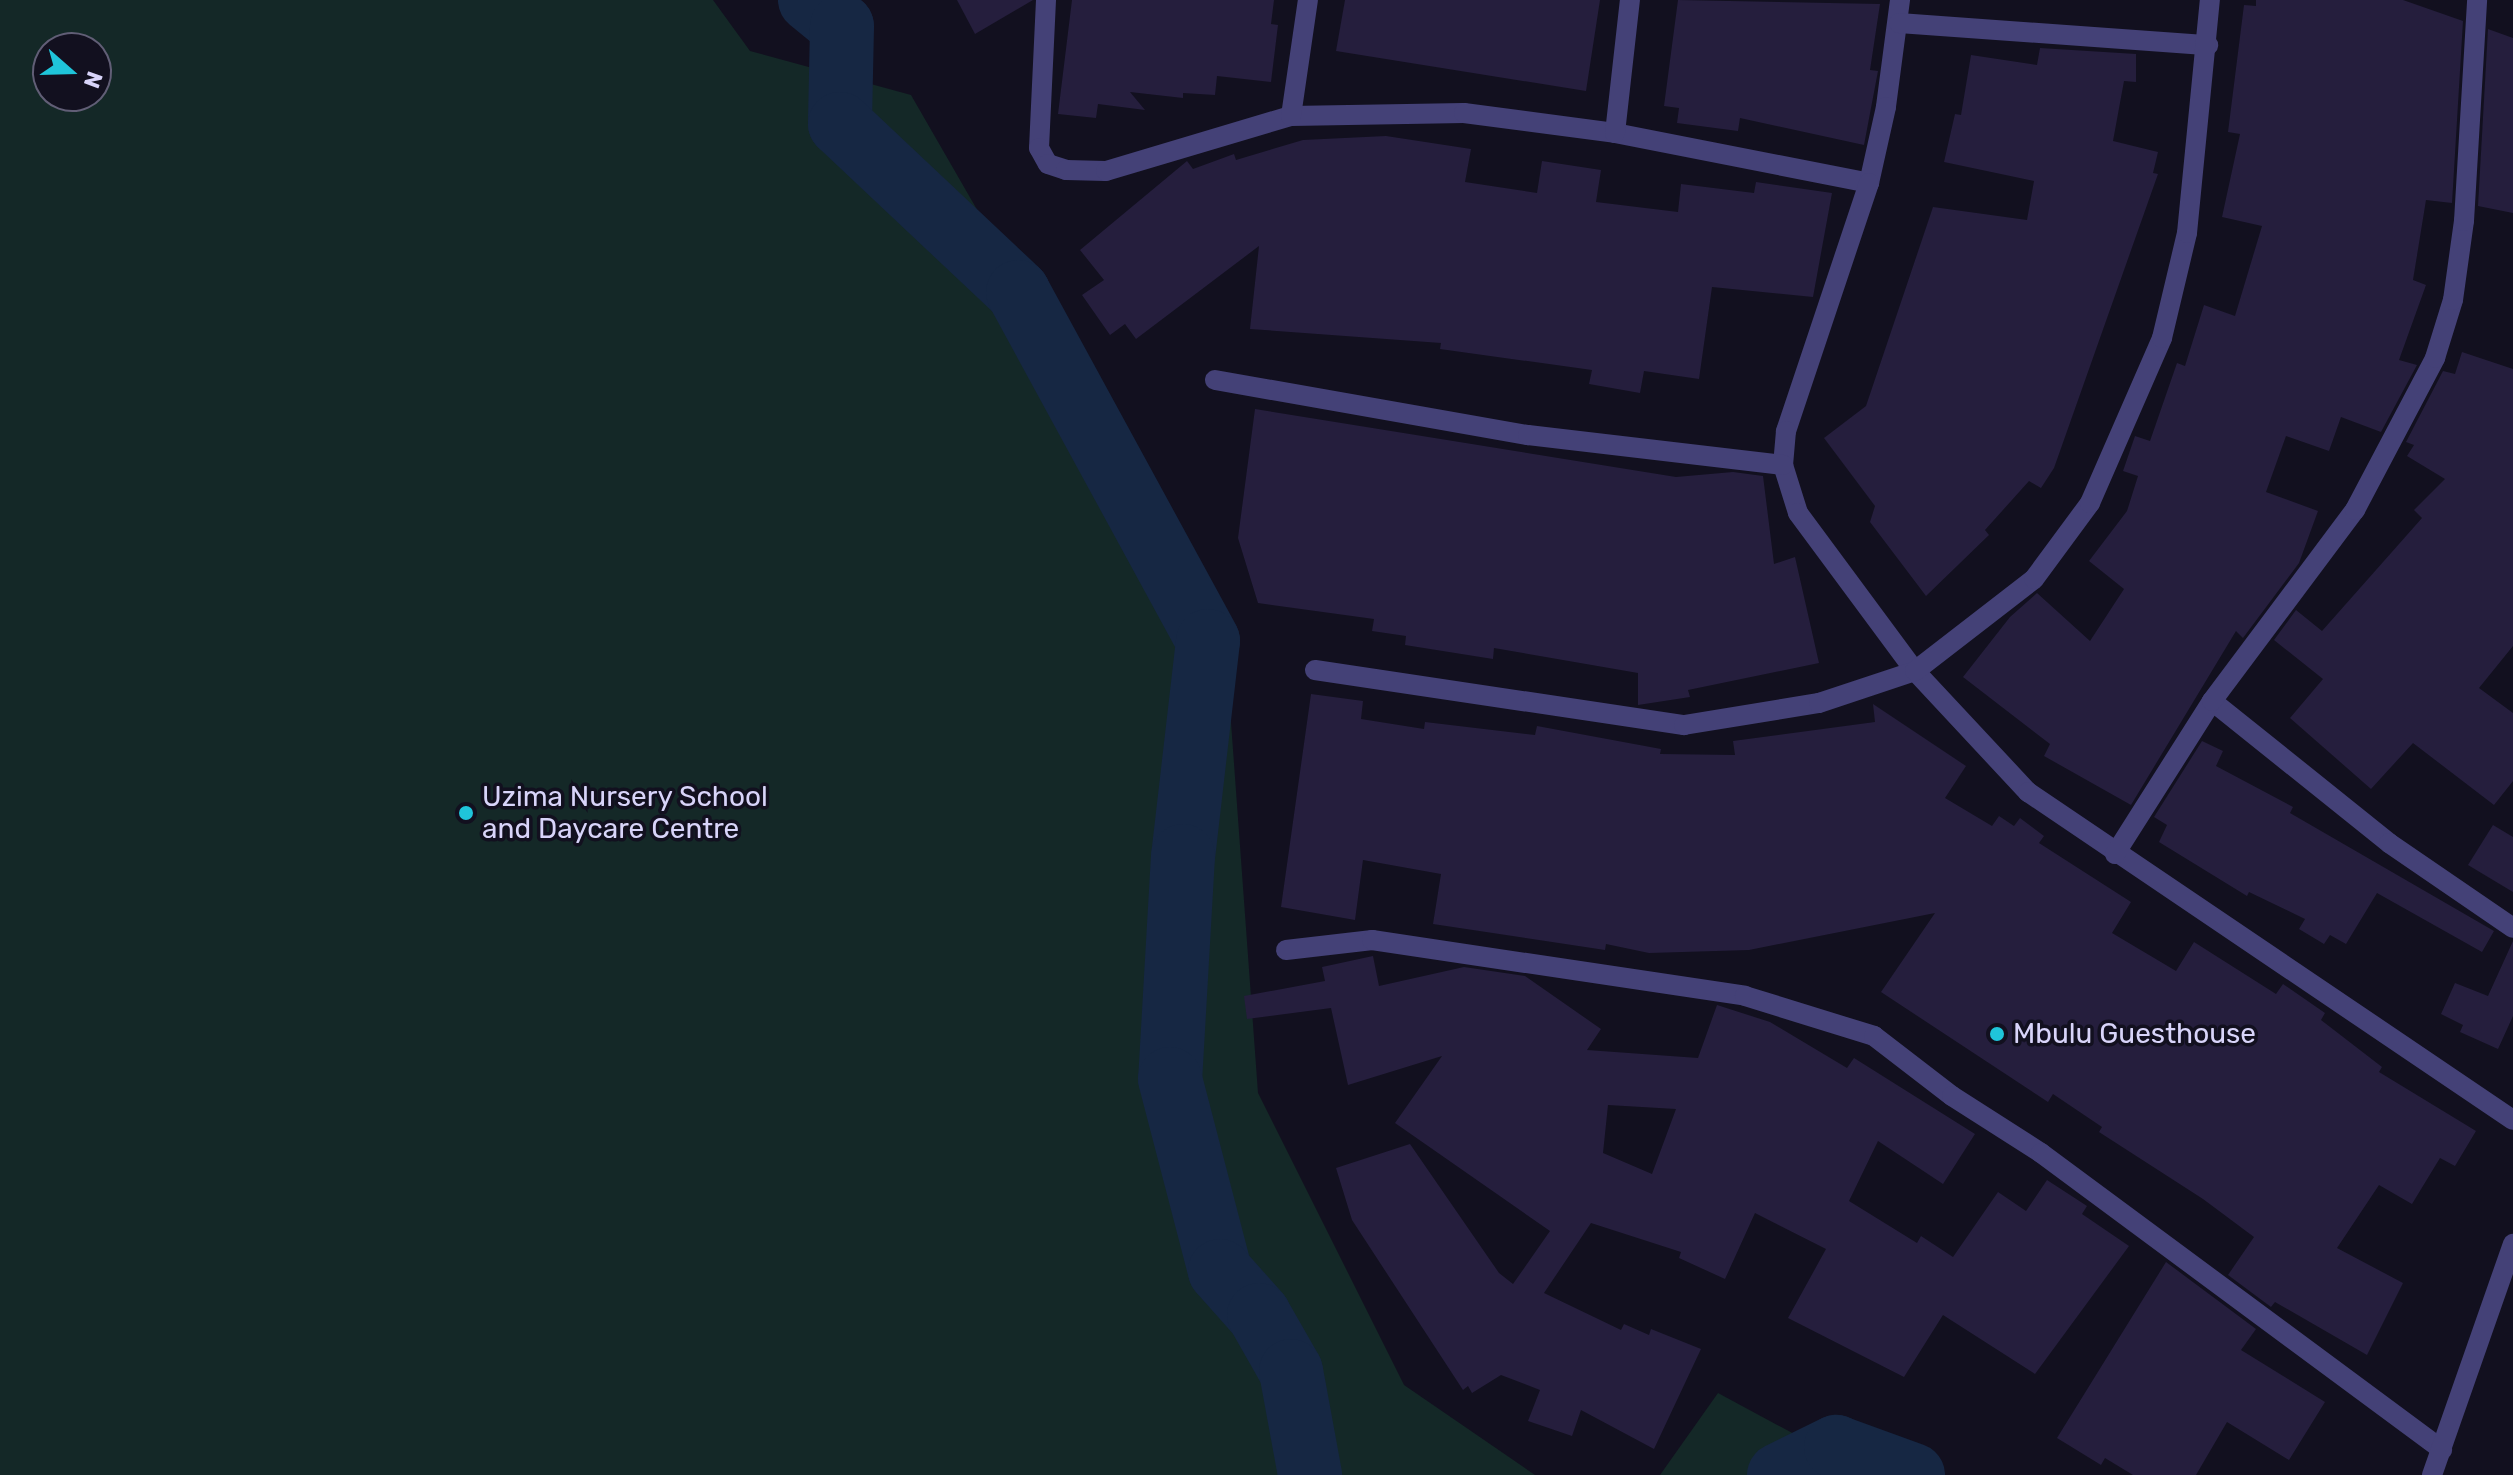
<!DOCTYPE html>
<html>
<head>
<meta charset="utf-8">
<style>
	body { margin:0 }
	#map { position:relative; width:2513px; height:1475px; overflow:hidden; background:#12101f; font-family:Rubik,sans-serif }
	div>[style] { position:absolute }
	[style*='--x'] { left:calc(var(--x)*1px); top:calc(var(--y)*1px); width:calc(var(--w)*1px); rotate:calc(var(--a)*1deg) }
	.green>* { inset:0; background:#142827 }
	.river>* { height:64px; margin:-32px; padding:0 32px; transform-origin:32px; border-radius:32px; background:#162743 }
	.building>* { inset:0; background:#251e3d }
	.minor>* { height:20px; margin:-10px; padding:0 10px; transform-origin:10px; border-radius:10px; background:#444177 }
	.dots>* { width:22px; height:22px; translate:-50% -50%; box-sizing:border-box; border:4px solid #12101f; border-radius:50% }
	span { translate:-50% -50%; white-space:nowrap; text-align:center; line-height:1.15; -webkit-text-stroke:7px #12101f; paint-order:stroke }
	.poi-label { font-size:28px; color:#d8d4f9 }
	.left { translate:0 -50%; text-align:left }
	.north { position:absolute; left:32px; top:32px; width:80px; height:80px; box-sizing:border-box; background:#12101f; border:2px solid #615e76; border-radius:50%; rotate:110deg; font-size:22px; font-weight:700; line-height:32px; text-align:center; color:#d8d4f9 }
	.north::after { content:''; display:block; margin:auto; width:28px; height:36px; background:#1fc5da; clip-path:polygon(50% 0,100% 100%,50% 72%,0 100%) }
</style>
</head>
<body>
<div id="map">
	<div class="green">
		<i style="clip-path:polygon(evenodd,0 0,713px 0,750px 51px,911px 95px,1225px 640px,1258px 1093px,1404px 1385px,1535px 1475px,0 1475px,0 0,48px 48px,96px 48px,96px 96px,48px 96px,48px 48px)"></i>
		<i style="clip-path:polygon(1718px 1393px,1870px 1475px,1660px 1475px)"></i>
	</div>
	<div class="river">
		<i style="--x:810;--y:0;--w:41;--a:39.1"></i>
		<i style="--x:842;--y:26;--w:98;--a:91.2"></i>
		<i style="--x:840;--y:124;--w:245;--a:43.3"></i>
		<i style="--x:1018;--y:292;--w:397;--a:61.4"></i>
		<i style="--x:1208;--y:641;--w:216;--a:96.6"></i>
		<i style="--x:1183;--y:856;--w:223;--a:93.3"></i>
		<i style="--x:1170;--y:1079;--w:198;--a:75.4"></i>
		<i style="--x:1220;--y:1271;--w:59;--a:48.4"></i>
		<i style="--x:1259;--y:1315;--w:64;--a:60.3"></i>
		<i style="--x:1291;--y:1371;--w:106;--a:79.6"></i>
		<i style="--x:1779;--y:1475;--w:64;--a:-26.2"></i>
		<i style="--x:1836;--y:1447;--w:82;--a:20"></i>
	</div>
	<div class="building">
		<i style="clip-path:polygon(957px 0,1033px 0,975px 34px)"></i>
		<i style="clip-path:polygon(1072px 0,1274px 0,1271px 24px,1278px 25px,1271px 82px,1217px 76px,1215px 95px,1183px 93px,1183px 98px,1130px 92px,1145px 110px,1098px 104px,1096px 118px,1058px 114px)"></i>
		<i style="clip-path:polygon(1345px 0,1600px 0,1586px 91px,1336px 51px)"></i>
		<i style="clip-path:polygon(1678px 0,1880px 4px,1870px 70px,1878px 71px,1864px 145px,1740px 118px,1738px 131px,1677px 123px,1679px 108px,1664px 106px)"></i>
		<i style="clip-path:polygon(2256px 0,2403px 0,2463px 21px,2452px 203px,2426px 200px,2413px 280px,2426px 285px,2399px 360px,2417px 365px,2381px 432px,2341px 417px,2329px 451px,2286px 436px,2266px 492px,2318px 511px,2299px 563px,2243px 638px,2236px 631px,2131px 805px,2044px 756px,2050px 744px,1963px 677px,2010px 617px,2037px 593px,2090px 641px,2124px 589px,2089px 561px,2127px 511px,2138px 476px,2123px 471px,2135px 436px,2150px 441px,2177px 363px,2185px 366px,2204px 305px,2235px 316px,2262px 226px,2222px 217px,2240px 134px,2228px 132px,2244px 5px,2256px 6px)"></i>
		<i style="clip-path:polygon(2488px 29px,2513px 38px,2513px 213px,2478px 206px)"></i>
		<i style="clip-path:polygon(2040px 48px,2136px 54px,2136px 82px,2124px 81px,2113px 141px,2158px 152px,2153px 173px,2158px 174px,2054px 468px,2041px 488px,2029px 481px,1985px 530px,1989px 535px,1926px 596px,1870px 522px,1875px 506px,1824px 438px,1866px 406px,1933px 207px,2027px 220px,2034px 181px,1944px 162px,1955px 114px,1961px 115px,1971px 55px,2037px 65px)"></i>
		<i style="clip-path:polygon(1386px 136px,1471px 149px,1465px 182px,1537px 193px,1542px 161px,1601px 170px,1596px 202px,1678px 212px,1681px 184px,1754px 193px,1756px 182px,1832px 193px,1813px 297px,1712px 287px,1699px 379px,1644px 371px,1640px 393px,1589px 384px,1592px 370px,1440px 349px,1441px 343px,1250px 329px,1259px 246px,1136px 339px,1125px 324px,1110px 335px,1082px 295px,1104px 280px,1080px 250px,1187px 161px,1193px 169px,1234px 154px,1236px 160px,1303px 140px)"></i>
		<i style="clip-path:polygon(2462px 352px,2513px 369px,2513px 646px,2479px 688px,2513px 713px,2513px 781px,2494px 805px,2413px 743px,2371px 789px,2290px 718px,2323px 679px,2274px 640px,2296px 610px,2322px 631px,2422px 518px,2414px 510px,2445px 479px,2407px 456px,2414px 445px,2406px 442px,2443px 371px,2455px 374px)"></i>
		<i style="clip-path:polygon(1255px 409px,1676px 477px,1733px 472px,1763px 476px,1774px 564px,1795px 557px,1819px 663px,1688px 690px,1690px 697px,1638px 705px,1638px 673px,1494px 648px,1493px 659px,1405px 645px,1406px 636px,1372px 631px,1374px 619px,1258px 603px,1238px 538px)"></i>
		<i style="clip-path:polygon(1311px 694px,1363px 701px,1361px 719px,1424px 729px,1425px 722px,1535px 735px,1537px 726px,1661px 749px,1660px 754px,1735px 755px,1733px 741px,1875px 722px,1873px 704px,1966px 766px,1945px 798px,1992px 826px,1999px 816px,2014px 826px,2020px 818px,2044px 836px,2039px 843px,2131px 902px,2112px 933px,2176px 971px,2194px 942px,2276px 994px,2283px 984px,2325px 1013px,2321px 1020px,2382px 1067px,2379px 1072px,2476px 1131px,2455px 1166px,2440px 1158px,2412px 1204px,2379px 1185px,2337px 1248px,2403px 1283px,2367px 1355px,2275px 1302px,2271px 1307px,2228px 1275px,2254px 1237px,2203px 1199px,2099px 1132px,2102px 1127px,2053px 1094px,2048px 1102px,1881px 992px,1935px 913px,1749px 950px,1649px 953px,1606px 944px,1605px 950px,1433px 924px,1441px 874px,1363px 860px,1355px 920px,1281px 907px)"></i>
		<i style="clip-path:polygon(2202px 741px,2223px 751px,2216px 766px,2293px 807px,2290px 813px,2494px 931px,2482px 952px,2377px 893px,2346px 944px,2330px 935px,2324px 944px,2299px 929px,2305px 919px,2249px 892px,2247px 896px,2159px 842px,2167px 825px,2154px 817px)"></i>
		<i style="clip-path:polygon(2493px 825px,2513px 837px,2513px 892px,2468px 865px)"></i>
		<i style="clip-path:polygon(2513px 941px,2513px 1016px,2498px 1049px,2460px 1032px,2463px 1025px,2441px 1014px,2455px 983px,2488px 996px)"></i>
		<i style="clip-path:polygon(evenodd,1373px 956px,1379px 986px,1464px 967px,1525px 976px,1601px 1029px,1587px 1050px,1698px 1058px,1717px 1005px,1770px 1022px,1847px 1068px,1854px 1058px,1975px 1134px,1943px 1184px,1878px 1141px,1849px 1201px,1917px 1243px,1921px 1236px,1953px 1257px,1998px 1192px,2026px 1211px,2047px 1180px,2087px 1206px,2082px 1214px,2129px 1246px,2035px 1374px,1943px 1315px,1904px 1377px,1788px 1318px,1826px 1249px,1755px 1213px,1725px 1279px,1679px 1258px,1681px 1252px,1591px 1223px,1544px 1293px,1621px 1330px,1624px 1324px,1649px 1335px,1651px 1329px,1701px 1349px,1654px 1449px,1581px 1410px,1572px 1436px,1528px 1421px,1540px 1390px,1501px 1375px,1472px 1393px,1468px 1386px,1463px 1390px,1352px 1220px,1336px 1168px,1410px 1144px,1499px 1273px,1513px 1284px,1550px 1231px,1395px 1123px,1442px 1056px,1348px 1085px,1331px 1008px,1247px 1019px,1244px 996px,1325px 981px,1322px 967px,1373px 956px,1608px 1105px,1676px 1109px,1652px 1174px,1603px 1153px,1608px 1105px)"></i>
		<i style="clip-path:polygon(2166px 1262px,2256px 1329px,2241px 1350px,2325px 1402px,2289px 1460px,2227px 1422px,2196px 1475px,2133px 1475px,2105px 1458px,2101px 1465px,2057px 1438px)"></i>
	</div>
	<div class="minor">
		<i style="--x:1046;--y:0;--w:148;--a:92.7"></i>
		<i style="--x:1039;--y:148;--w:18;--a:61"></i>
		<i style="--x:1048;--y:164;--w:19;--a:18"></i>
		<i style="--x:1066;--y:170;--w:40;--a:1.4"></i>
		<i style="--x:1106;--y:171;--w:193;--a:-16.6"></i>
		<i style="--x:1291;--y:116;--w:173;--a:-1"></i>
		<i style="--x:1464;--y:113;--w:152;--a:7.5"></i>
		<i style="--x:1615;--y:133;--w:259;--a:11.1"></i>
		<i style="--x:1900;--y:0;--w:108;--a:97.5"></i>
		<i style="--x:1886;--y:107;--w:78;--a:102.6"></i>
		<i style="--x:1869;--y:183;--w:262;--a:108.5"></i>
		<i style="--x:1786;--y:431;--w:34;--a:95"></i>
		<i style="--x:1783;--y:465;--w:50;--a:72.6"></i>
		<i style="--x:1798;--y:513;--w:197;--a:53.5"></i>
		<i style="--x:1915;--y:671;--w:166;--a:47"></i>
		<i style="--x:2028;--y:792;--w:585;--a:34.07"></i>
		<i style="--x:1899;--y:23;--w:310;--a:4.1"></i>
		<i style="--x:1291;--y:116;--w:117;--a:-81.7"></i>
		<i style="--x:1615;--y:133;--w:134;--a:-83.6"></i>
		<i style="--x:1215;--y:380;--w:318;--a:10"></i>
		<i style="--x:1528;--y:435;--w:257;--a:6.7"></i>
		<i style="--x:1315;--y:670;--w:373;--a:8.5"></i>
		<i style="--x:1684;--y:725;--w:137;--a:-9.3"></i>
		<i style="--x:1819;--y:703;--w:101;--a:-18.4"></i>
		<i style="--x:1915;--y:671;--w:150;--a:-37.7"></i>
		<i style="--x:2034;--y:579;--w:94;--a:-53.6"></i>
		<i style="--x:2090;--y:503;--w:180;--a:-66.4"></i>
		<i style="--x:2162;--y:338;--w:108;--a:-76.6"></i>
		<i style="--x:2187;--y:233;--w:234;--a:-84.4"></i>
		<i style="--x:2212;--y:701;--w:227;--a:38.7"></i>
		<i style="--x:2389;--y:843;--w:150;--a:34.4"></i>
		<i style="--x:2115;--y:854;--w:181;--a:-57.6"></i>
		<i style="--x:2212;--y:701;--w:239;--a:-53.2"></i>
		<i style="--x:2355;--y:510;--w:172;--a:-62.2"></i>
		<i style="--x:2435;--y:358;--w:61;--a:-72.8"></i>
		<i style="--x:2453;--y:300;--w:80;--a:-82.1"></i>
		<i style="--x:2464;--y:221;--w:221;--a:-86.6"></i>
		<i style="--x:1286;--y:950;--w:87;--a:-6.6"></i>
		<i style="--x:1372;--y:940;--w:377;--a:8.5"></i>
		<i style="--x:1745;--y:996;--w:135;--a:17.2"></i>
		<i style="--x:1874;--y:1036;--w:98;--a:37.6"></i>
		<i style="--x:1952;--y:1096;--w:106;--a:32.6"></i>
		<i style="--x:2041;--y:1153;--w:499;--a:36.5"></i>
		<i style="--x:2432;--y:1475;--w:245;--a:-70.7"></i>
	</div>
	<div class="dots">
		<i style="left:466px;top:813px;background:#1fc5da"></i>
		<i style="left:1997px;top:1034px;background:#1fc5da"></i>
	</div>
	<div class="poi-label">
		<span class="left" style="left:482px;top:813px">Uzima Nursery School<br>and Daycare Centre</span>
		<span class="left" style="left:2013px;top:1034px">Mbulu Guesthouse</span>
	</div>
	<div class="north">N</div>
</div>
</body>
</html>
